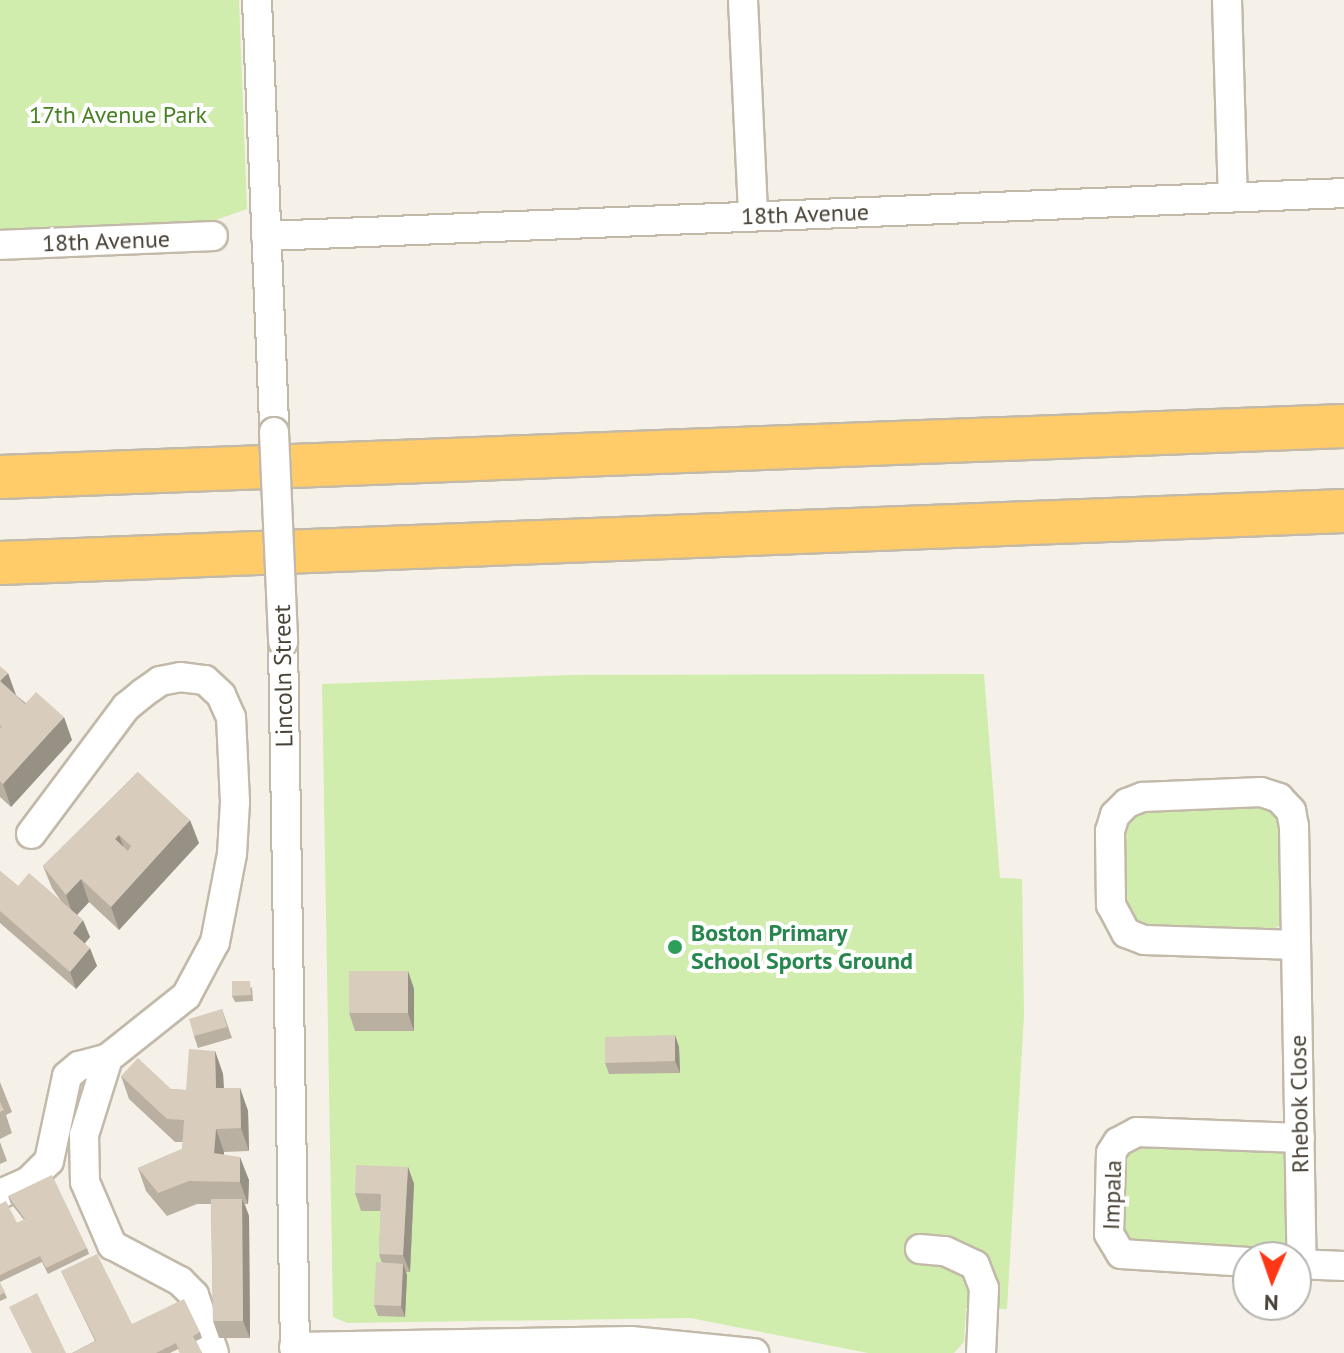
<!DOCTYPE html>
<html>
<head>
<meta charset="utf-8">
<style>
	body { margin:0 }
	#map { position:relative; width:1344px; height:1353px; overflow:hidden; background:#f5f1e8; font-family:"PT Sans",sans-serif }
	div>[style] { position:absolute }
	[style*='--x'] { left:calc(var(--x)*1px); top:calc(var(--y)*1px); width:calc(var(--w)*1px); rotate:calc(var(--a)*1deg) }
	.green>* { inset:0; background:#d0edad }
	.roads { filter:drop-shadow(2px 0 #c2b9a9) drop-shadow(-2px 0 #c2b9a9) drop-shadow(0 2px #c2b9a9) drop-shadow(0 -2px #c2b9a9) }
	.minor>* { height:28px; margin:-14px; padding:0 14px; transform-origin:14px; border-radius:14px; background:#fff }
	.highway>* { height:42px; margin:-21px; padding:0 21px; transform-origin:21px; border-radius:21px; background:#ffcc69 }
	.bridges { filter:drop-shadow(2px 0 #c2b9a9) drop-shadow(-2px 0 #c2b9a9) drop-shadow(0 2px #c2b9a9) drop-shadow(0 -2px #c2b9a9) }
	.minor-bridge>* { height:28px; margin:-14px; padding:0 14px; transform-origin:14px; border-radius:14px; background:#fff }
	.wall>* { inset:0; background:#bab0a2 }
	.shaded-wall>* { inset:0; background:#979084 }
	.building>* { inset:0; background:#d8cdbc }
	.dots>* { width:22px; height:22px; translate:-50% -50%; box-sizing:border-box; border:4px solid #fff; border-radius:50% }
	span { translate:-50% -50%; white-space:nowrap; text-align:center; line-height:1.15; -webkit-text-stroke:8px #fff; paint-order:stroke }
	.park-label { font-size:24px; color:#478123 }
	.street-label { font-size:24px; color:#494236 }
	.leisure-label { font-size:24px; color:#27864d; font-weight:700 }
	.left { translate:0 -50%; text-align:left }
	.north { position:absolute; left:1232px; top:1241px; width:80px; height:80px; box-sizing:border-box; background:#fff; border:2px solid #b6b3af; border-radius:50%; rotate:182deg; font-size:22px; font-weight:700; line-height:32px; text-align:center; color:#494236 }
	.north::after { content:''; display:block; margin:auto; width:28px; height:36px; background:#ff3715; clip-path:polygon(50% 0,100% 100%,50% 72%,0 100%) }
</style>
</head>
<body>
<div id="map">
	<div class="green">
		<i style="clip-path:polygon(0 0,239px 0,247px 209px,210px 222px,0 233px)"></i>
		<i style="clip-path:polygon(984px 674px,1000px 878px,1022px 879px,1024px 1015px,1007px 1309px,966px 1308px,964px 1342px,954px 1353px,868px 1353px,690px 1318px,347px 1323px,333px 1317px,322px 684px,572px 675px)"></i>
		<i style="clip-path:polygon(1264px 802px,1280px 813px,1280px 925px,1268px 933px,1139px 928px,1121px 906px,1124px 819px,1136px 809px)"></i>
		<i style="clip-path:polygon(1131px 1145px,1279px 1149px,1288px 1160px,1288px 1242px,1268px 1254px,1136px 1249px,1117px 1226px,1119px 1164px)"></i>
	</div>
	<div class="roads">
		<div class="minor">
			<i style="--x:257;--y:0;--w:432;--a:87.7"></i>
			<i style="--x:743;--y:0;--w:215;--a:87.3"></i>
			<i style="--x:1227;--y:0;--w:197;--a:88.3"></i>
			<i style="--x:266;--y:236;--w:1079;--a:-2.28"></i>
			<i style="--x:0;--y:245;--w:213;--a:-2.4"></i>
			<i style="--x:283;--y:642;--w:711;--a:89.03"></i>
			<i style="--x:31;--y:834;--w:159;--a:-53.2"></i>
			<i style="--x:126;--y:707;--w:22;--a:-39"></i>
			<i style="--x:143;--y:693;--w:21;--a:-35"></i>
			<i style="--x:160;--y:681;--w:20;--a:-11"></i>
			<i style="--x:180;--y:677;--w:25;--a:7"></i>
			<i style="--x:205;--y:680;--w:22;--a:43"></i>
			<i style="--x:221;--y:695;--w:24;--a:66"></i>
			<i style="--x:231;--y:717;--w:85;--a:87.3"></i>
			<i style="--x:235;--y:802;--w:52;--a:93.3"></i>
			<i style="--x:232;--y:854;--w:90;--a:100.9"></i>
			<i style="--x:215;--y:942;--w:61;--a:118.2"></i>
			<i style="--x:186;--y:996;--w:100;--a:141.5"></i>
			<i style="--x:1296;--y:945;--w:152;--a:-178.1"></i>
			<i style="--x:1144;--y:940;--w:19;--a:-159"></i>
			<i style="--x:1126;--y:933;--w:32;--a:-118"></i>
			<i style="--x:1111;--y:905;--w:74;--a:-90.8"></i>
			<i style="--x:1110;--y:831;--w:17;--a:-73"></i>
			<i style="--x:1115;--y:815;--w:17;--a:-45"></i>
			<i style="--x:1127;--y:803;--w:17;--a:-21"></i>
			<i style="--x:1143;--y:797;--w:118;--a:-2.4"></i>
			<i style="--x:1261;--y:792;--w:19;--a:18"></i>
			<i style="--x:1279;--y:798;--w:18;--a:47"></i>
			<i style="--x:1291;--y:811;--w:15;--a:79"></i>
			<i style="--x:1294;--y:826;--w:438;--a:89"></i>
			<i style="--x:0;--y:1194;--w:32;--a:-24"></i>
			<i style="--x:29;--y:1181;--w:28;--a:-45"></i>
			<i style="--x:49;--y:1161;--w:87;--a:-78"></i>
			<i style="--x:67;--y:1076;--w:16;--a:-40"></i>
			<i style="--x:79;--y:1066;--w:30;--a:-15"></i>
			<i style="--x:108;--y:1058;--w:81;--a:107.3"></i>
			<i style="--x:84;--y:1135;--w:47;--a:88.8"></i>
			<i style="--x:85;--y:1182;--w:69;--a:66.8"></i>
			<i style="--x:112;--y:1245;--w:77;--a:27.9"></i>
			<i style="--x:180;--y:1281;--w:20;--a:45"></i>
			<i style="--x:194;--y:1295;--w:61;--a:71"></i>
			<i style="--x:920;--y:1249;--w:25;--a:5"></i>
			<i style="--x:945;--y:1251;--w:33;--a:25"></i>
			<i style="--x:975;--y:1265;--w:25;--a:69"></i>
			<i style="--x:984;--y:1288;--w:65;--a:92.6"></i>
			<i style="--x:1248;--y:1262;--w:127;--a:-176.4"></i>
			<i style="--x:1121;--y:1254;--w:23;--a:-121"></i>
			<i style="--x:1109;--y:1234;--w:81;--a:-88.6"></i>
			<i style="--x:1111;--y:1153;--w:13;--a:-58"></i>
			<i style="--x:1118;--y:1142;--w:21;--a:-28"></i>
			<i style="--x:1137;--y:1132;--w:163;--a:2.1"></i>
			<i style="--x:1296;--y:1264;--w:48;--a:2.4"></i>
			<i style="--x:294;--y:1347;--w:337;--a:-1"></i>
			<i style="--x:631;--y:1341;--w:124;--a:5.6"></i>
		</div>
		<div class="highway">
			<i style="--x:0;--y:477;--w:1345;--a:-2.17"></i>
			<i style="--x:0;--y:563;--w:1345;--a:-2.22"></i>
		</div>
	</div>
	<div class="bridges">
		<div class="minor-bridge">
			<i style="--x:274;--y:432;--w:210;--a:87.5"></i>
		</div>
	</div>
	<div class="wall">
		<i style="clip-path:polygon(0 666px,16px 695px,72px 740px,11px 807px,0 797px)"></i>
		<i style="clip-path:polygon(138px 772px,199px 843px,119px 930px,89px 902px,77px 915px,90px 937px,85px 943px,97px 966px,76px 989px,0 923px,0 871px,18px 886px,61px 901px,52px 888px,43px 866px)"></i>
		<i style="clip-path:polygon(408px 971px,414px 989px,414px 1031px,355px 1031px,349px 1013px)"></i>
		<i style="clip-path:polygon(252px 987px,253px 1001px,235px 1002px,232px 996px)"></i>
		<i style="clip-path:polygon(222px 1009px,232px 1038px,198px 1048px,194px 1036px)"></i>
		<i style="clip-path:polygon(675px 1035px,679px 1047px,680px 1073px,609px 1074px,605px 1063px)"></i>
		<i style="clip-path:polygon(215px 1051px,223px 1074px,224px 1088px,240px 1088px,248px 1111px,249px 1151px,224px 1152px,224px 1155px,249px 1180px,248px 1204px,245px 1204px,249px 1216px,250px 1338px,219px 1338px,213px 1321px,211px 1204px,197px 1204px,167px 1216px,146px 1191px,138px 1168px,182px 1149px,183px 1142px,175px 1142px,129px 1099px,121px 1076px,171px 1089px,186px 1090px)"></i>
		<i style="clip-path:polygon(0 1082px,12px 1112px,6px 1115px,12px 1133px,0 1139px)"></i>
		<i style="clip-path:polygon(0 1142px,7px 1161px,0 1164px)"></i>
		<i style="clip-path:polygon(408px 1167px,414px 1184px,410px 1272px,406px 1272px,407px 1275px,405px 1317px,378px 1316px,374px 1305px,382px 1263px,379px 1254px,381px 1211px,361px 1211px,355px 1193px)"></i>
		<i style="clip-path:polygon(8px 1196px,87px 1248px,89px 1254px,48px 1274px,42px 1262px,0 1282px,0 1204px,17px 1223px,24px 1220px,10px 1202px)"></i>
		<i style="clip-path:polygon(61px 1271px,132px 1324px,200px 1332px,202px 1338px,196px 1341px,202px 1353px,180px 1353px,178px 1349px,170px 1353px,72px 1353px,95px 1341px)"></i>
		<i style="clip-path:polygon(0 1283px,7px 1298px,0 1301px)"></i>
	</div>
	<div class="shaded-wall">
		<i style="clip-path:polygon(8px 673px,16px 695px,0 681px)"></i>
		<i style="clip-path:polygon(64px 717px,72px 740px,11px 807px,3px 784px)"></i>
		<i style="clip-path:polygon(190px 820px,199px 843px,119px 930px,111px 907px)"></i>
		<i style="clip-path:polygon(119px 835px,127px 857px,115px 839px)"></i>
		<i style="clip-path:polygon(81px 879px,89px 902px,74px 918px,66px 895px)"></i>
		<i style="clip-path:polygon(83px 920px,90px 937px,79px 950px,73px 933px)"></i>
		<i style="clip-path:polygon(90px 948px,97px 966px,76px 989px,70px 972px)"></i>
		<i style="clip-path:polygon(408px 971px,414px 989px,414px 1031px,408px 1013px)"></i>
		<i style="clip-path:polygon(675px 1035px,679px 1047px,680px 1073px,675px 1061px)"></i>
		<i style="clip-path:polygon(215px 1051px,223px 1074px,225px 1110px,216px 1088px)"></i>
		<i style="clip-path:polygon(240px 1088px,248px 1111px,249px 1151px,241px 1128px)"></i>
		<i style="clip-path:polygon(216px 1129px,224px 1152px,222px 1176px,214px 1153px)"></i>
		<i style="clip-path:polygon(240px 1157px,249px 1180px,248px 1204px,240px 1182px)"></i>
		<i style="clip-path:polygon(408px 1167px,414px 1184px,410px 1272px,403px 1255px)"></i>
		<i style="clip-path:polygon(242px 1199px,249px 1216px,250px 1338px,243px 1321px)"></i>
		<i style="clip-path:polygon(403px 1264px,407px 1275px,405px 1317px,401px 1306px)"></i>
	</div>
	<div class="building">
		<i style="clip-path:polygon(0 666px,8px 673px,0 681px,25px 704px,36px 692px,64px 717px,3px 784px,0 781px,0 728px,2px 727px,0 725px)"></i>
		<i style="clip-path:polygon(evenodd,138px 772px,190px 820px,111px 907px,81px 879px,66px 895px,43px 866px,138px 772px,119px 835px,131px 846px,128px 851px,115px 839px,119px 835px)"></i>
		<i style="clip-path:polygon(0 871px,18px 886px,29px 873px,83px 920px,73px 933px,90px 948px,70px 972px,0 911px)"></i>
		<i style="clip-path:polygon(349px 971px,408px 971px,408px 1013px,349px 1013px)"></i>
		<i style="clip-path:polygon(232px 981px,250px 981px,251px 995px,232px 996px)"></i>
		<i style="clip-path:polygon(222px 1009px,227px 1027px,194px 1036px,189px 1019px)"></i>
		<i style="clip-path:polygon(675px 1035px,675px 1061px,605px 1063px,605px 1037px)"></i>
		<i style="clip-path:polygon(189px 1049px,215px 1051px,216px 1088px,240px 1088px,241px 1128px,216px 1129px,214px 1153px,240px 1157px,240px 1182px,189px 1181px,158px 1193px,138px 1168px,182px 1149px,184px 1120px,167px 1119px,121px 1076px,138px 1058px,171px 1089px,186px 1090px)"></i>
		<i style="clip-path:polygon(0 1102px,4px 1110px,0 1112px)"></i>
		<i style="clip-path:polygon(356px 1165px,408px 1167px,403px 1255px,379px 1254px,381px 1194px,355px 1193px)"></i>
		<i style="clip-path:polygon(52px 1175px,87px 1248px,46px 1268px,40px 1256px,0 1275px,0 1204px,6px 1201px,17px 1223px,25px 1219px,8px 1196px)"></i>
		<i style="clip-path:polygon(211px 1199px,242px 1199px,243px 1321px,213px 1321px)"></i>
		<i style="clip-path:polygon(97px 1254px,132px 1324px,184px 1299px,200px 1332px,193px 1336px,202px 1353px,180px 1353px,176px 1343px,156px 1353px,72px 1353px,96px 1341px,61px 1271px)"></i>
		<i style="clip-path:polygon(376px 1262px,403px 1264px,401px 1306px,374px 1305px)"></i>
		<i style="clip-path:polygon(0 1283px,5px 1292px,0 1295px)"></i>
		<i style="clip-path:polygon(37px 1293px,66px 1353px,32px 1353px,9px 1307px)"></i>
	</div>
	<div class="dots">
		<i style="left:675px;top:947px;background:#2e9e5b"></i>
	</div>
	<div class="park-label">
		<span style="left:118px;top:115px">17th Avenue Park</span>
	</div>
	<div class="street-label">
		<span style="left:805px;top:214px;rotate:-2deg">18th Avenue</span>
		<span style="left:106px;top:241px;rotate:-2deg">18th Avenue</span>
		<span style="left:283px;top:676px;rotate:-91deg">Lincoln Street</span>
		<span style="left:1299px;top:1104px;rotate:-91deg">Rhebok Close</span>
		<span style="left:1112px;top:1195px;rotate:-88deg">Impala</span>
	</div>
	<div class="leisure-label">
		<span class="left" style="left:691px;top:947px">Boston Primary<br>School Sports Ground</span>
	</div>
	<div class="north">N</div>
</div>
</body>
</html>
